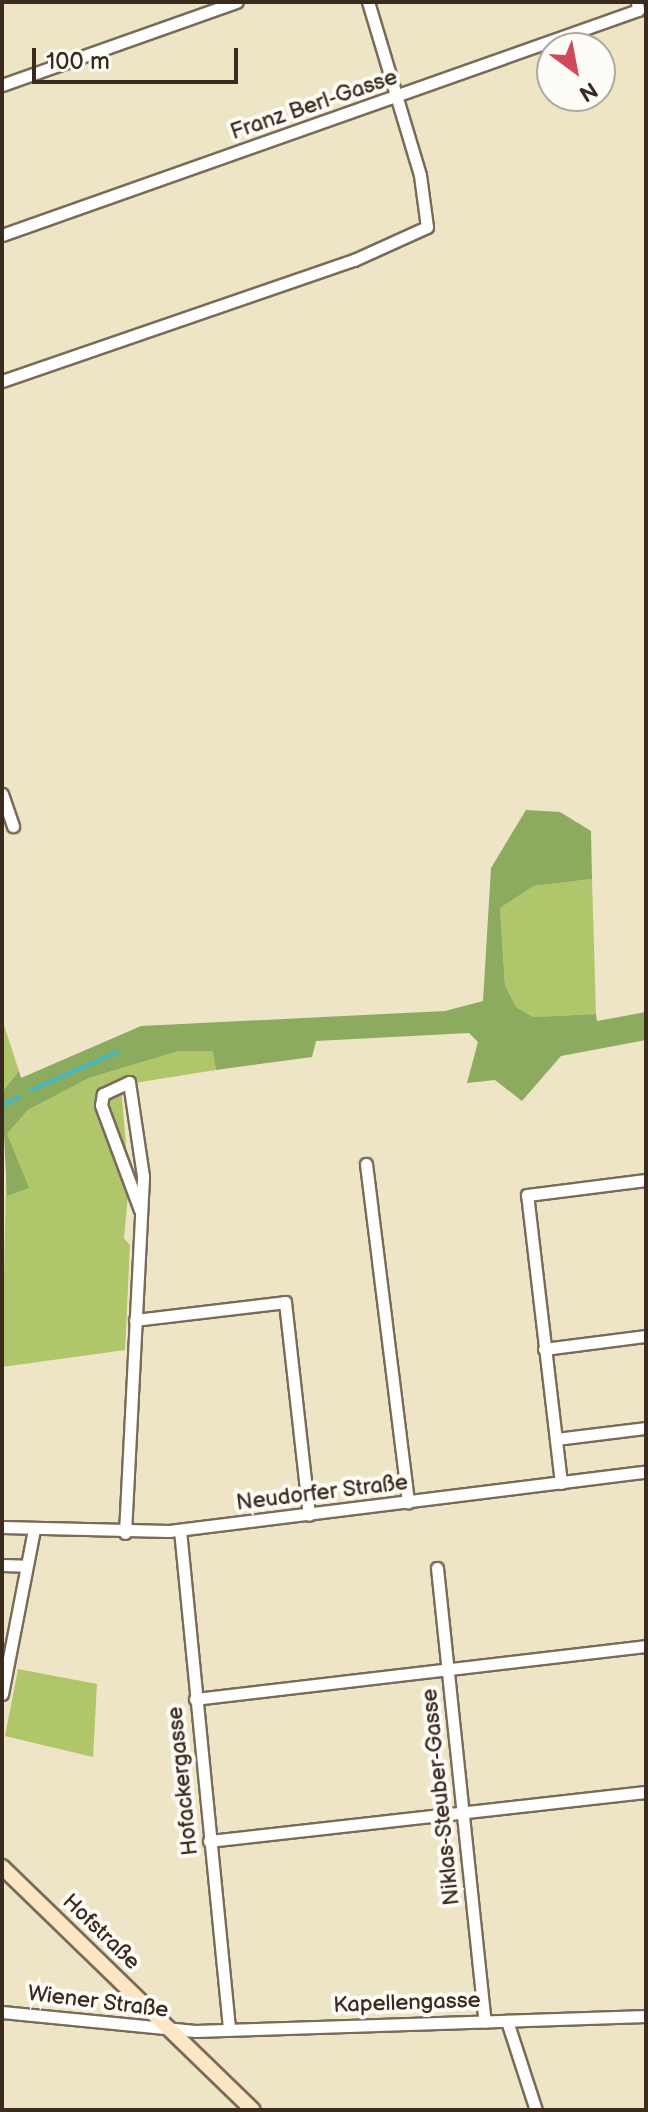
<!DOCTYPE html>
<html>
<head>
<meta charset="utf-8">
<style>
	body { margin:0 }
	#map { position:relative; width:648px; height:2112px; overflow:hidden; background:#eee5c7; font-family:"Balsamiq Sans",sans-serif }
	div>[style] { position:absolute }
	[style*='--x'] { left:calc(var(--x)*1px); top:calc(var(--y)*1px); width:calc(var(--w)*1px); rotate:calc(var(--a)*1deg) }
	.green>* { inset:0; background:#b0c66a }
	.forest>* { inset:0; background:#8cab5e }
	.stream>* { height:4px; margin:-2px; padding:0 2px; transform-origin:2px; border-radius:2px; background:#47b5c2 }
	.roads { filter:drop-shadow(2px 0 #7a6b59) drop-shadow(-2px 0 #7a6b59) drop-shadow(0 2px #7a6b59) drop-shadow(0 -2px #7a6b59) }
	.minor>* { height:11px; margin:-5.5px; padding:0 5.5px; transform-origin:5.5px; border-radius:5.5px; background:#fff }
	.secondary>* { height:14px; margin:-7px; padding:0 7px; transform-origin:7px; border-radius:7px; background:#fce6c4 }
	span { translate:-50% -50%; white-space:nowrap; text-align:center; line-height:1.15; -webkit-text-stroke:8px #fdfcf7; paint-order:stroke }
	.street-label { font-size:22px; color:#3b2a1e }
	.frame { position:absolute; inset:0; border:4px solid #3b2a1e; pointer-events:none }
	.north { position:absolute; left:536px; top:32px; width:80px; height:80px; box-sizing:border-box; background:#fdfcf7; border:2px solid #afa8a0; border-radius:50%; rotate:148deg; font-size:22px; font-weight:700; line-height:32px; text-align:center; color:#3b2a1e }
	.north::after { content:''; display:block; margin:auto; width:28px; height:36px; background:#d1495b; clip-path:polygon(50% 0,100% 100%,50% 72%,0 100%) }
	.scale { position:absolute; left:32px; top:48px; width:206px; height:36px; box-sizing:border-box; border:4px solid #3b2a1e; border-top:0; padding-left:10px; font-size:24px; line-height:28px; white-space:nowrap; color:#3b2a1e; -webkit-text-stroke:6px #fdfcf7; paint-order:stroke }
</style>
</head>
<body>
<div id="map">
	<div class="green">
		<i style="clip-path:polygon(592px 879px,596px 1014px,533px 1017px,516px 1007px,505px 985px,500px 908px,534px 886px)"></i>
		<i style="clip-path:polygon(2px 1019px,19px 1071px,2px 1092px)"></i>
		<i style="clip-path:polygon(179px 1051px,214px 1051px,216px 1070px,121px 1085px,129px 1183px,124px 1238px,130px 1245px,125px 1350px,2px 1367px,7px 1134px,28px 1110px,89px 1078px)"></i>
		<i style="clip-path:polygon(18px 1669px,97px 1684px,93px 1757px,5px 1736px)"></i>
	</div>
	<div class="forest">
		<i style="clip-path:polygon(526px 810px,560px 812px,591px 831px,592px 879px,534px 886px,500px 908px,505px 985px,516px 1007px,533px 1017px,596px 1014px,597px 1021px,646px 1012px,646px 1040px,561px 1056px,522px 1101px,495px 1080px,467px 1083px,478px 1042px,469px 1033px,316px 1041px,312px 1057px,216px 1070px,213px 1051px,179px 1051px,89px 1078px,28px 1110px,7px 1134px,29px 1188px,7px 1196px,2px 1092px,19px 1071px,21px 1078px,141px 1026px,445px 1011px,483px 1001px,491px 868px)"></i>
	</div>
	<div class="stream">
		<i style="--x:31;--y:1090;--w:94;--a:-23.8"></i>
		<i style="--x:2;--y:1105;--w:19;--a:-25"></i>
	</div>
	<div class="roads">
		<div class="minor">
			<i style="--x:2;--y:85;--w:249;--a:-19.5"></i>
			<i style="--x:2;--y:235;--w:675;--a:-19.48"></i>
			<i style="--x:638;--y:10;--w:8;--a:-97"></i>
			<i style="--x:2;--y:381;--w:372;--a:-19"></i>
			<i style="--x:354;--y:260;--w:80;--a:-24.3"></i>
			<i style="--x:427;--y:227;--w:52;--a:-97.7"></i>
			<i style="--x:420;--y:175;--w:181;--a:-106.7"></i>
			<i style="--x:2;--y:794;--w:34;--a:71"></i>
			<i style="--x:366;--y:1164;--w:341;--a:82.9"></i>
			<i style="--x:135;--y:1320;--w:151;--a:-6.8"></i>
			<i style="--x:285;--y:1302;--w:214;--a:83.6"></i>
			<i style="--x:544;--y:1349;--w:103;--a:-7.3"></i>
			<i style="--x:556;--y:1439;--w:91;--a:-7"></i>
			<i style="--x:561;--y:1483;--w:290;--a:-96.7"></i>
			<i style="--x:527;--y:1195;--w:120;--a:-7.2"></i>
			<i style="--x:2;--y:1527;--w:167;--a:1.4"></i>
			<i style="--x:169;--y:1531;--w:481;--a:-7.1"></i>
			<i style="--x:180;--y:1530;--w:500;--a:84.38"></i>
			<i style="--x:125;--y:1533;--w:357;--a:-87.1"></i>
			<i style="--x:143;--y:1176;--w:95;--a:-98.5"></i>
			<i style="--x:129;--y:1082;--w:29;--a:155"></i>
			<i style="--x:103;--y:1094;--w:11;--a:100"></i>
			<i style="--x:101;--y:1105;--w:112;--a:69.6"></i>
			<i style="--x:2;--y:1565;--w:24;--a:2"></i>
			<i style="--x:437;--y:1568;--w:456;--a:84"></i>
			<i style="--x:2;--y:1694;--w:168;--a:-79"></i>
			<i style="--x:195;--y:1699;--w:454;--a:-6.7"></i>
			<i style="--x:209;--y:1841;--w:440;--a:-6.4"></i>
			<i style="--x:2;--y:2012;--w:194;--a:5.6"></i>
			<i style="--x:195;--y:2031;--w:451;--a:-1.9"></i>
			<i style="--x:507;--y:2021;--w:94;--a:72"></i>
		</div>
		<div class="secondary">
			<i style="--x:2;--y:1867;--w:349;--a:44.1"></i>
		</div>
	</div>
	<div class="street-label">
		<span style="left:314px;top:105px;rotate:-19deg">Franz Berl-Gasse</span>
		<span style="left:322px;top:1493px;rotate:-7deg">Neudorfer Straße</span>
		<span style="left:183px;top:1781px;rotate:-96deg">Hofackergasse</span>
		<span style="left:441px;top:1797px;rotate:-96deg">Niklas-Steuber-Gasse</span>
		<span style="left:101px;top:1932px;rotate:44deg">Hofstraße</span>
		<span style="left:98px;top:2002px;rotate:7deg">Wiener Straße</span>
		<span style="left:407px;top:2003px;rotate:-2deg">Kapellengasse</span>
	</div>
	<div class="frame"></div>
	<div class="north">N</div>
	<div class="scale">100 m</div>
</div>
</body>
</html>
